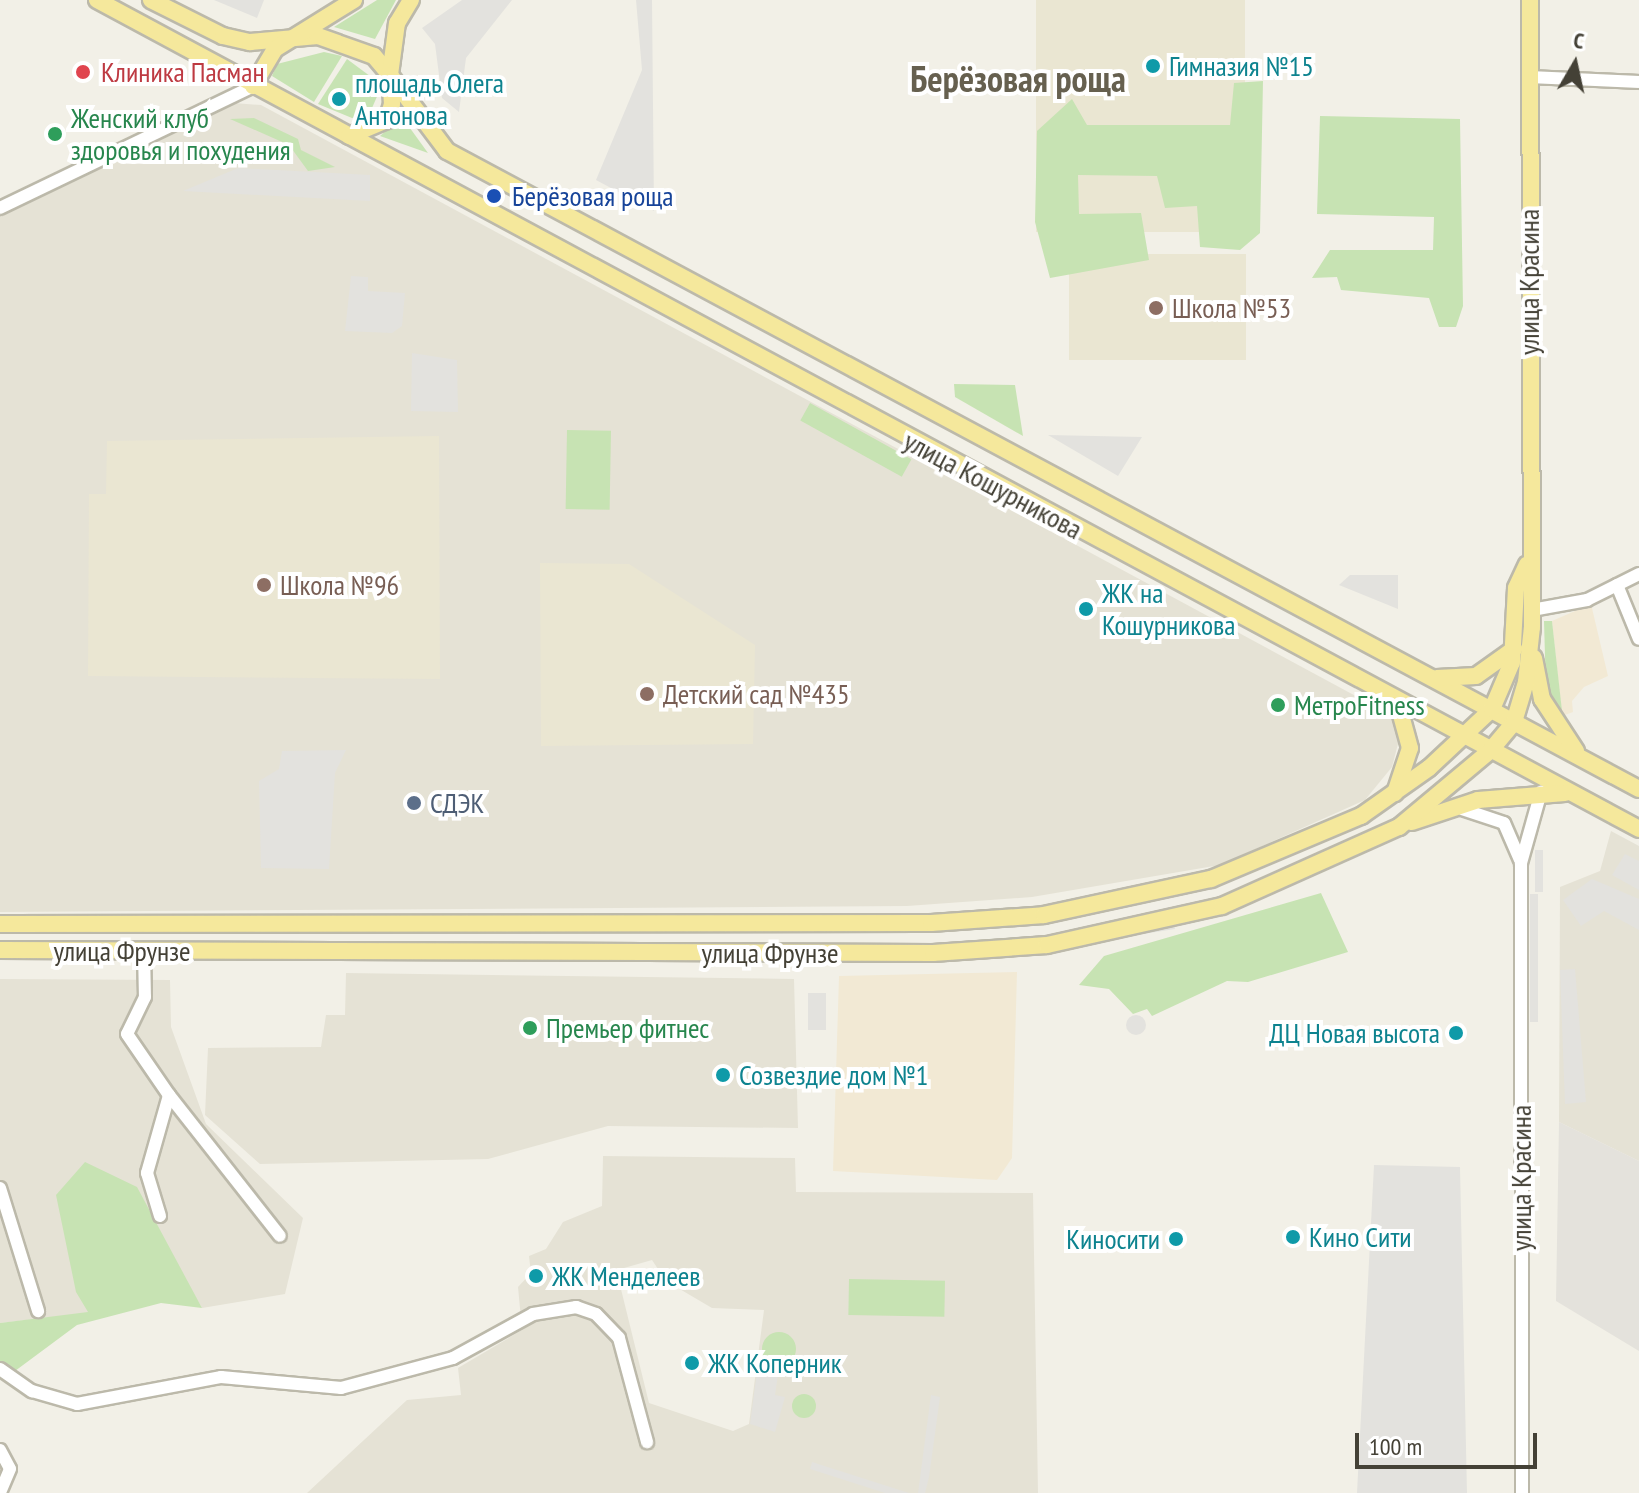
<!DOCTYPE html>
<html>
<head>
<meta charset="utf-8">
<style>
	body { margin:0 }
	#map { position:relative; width:1639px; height:1493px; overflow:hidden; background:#f2f0e7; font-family:"PT Sans Narrow",sans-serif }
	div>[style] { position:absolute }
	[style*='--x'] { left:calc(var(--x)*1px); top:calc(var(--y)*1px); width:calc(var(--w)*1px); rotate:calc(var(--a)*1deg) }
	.residential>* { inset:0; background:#e5e2d5 }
	.commercial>* { inset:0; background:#f2e9d4 }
	.industrial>* { inset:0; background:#e4e2dc }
	.education>* { inset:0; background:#eae6d2; transform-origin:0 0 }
	.green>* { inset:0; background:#c7e3b3; transform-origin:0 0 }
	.round { border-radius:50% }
	.parking>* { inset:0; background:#e3e2de; transform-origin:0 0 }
	.roads { filter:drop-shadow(2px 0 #bcb9aa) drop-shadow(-2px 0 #bcb9aa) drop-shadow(0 2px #bcb9aa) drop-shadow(0 -2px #bcb9aa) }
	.minor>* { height:12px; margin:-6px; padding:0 6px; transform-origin:6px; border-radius:6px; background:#fff }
	.major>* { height:16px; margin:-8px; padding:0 8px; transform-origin:8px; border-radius:8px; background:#f5e89c }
	.dots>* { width:22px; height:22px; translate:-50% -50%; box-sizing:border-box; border:4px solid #fff; border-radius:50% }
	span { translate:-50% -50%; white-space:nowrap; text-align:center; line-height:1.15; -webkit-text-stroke:8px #fff; paint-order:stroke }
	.culture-label { font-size:28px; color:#0d838f }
	.left { translate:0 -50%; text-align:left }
	.right { translate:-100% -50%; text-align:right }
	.health-label { font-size:28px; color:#be3a42 }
	.leisure-label { font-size:28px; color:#27864d }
	.transit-label { font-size:28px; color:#164399 }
	.street-label { font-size:28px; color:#444136 }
	.education-label { font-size:28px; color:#785e54 }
	.service-label { font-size:28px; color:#4e5e75 }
	.district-label { font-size:36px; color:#66604f; font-weight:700 }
	.north { position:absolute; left:1535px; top:24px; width:80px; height:80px; -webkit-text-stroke:6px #fff; paint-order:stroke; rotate:9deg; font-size:22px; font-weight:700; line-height:32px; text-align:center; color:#444136 }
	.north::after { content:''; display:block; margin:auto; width:28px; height:36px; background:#444136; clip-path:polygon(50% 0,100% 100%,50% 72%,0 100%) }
	.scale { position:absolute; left:1355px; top:1433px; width:182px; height:36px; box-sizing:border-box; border:4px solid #444136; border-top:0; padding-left:10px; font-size:24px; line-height:28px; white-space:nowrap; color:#444136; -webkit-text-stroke:6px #fff; paint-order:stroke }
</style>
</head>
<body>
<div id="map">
	<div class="residential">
		<i style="clip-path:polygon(234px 103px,261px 105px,1389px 714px,1400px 736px,1392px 767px,1365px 800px,1220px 865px,1032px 897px,907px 906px,0 912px,0 211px)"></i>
		<i style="clip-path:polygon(1611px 831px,1639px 846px,1639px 1161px,1559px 1122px,1560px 887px,1600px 871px)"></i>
		<i style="clip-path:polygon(346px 973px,794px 979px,798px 1128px,608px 1126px,488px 1159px,260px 1164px,205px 1115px,208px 1048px,321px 1047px,326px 1015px,345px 1015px)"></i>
		<i style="clip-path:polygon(0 979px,170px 980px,171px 1027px,206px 1124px,303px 1218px,285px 1294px,202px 1308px,168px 1250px,89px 1313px,0 1323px)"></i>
		<i style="clip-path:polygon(evenodd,603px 1156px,795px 1158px,796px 1192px,1033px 1193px,1038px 1493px,307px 1493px,407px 1400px,461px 1395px,458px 1368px,522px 1330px,518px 1287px,531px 1273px,529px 1256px,546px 1249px,563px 1222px,602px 1206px,603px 1156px,652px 1260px,666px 1281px,712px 1308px,764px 1310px,749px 1424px,733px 1431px,649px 1403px,619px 1281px,627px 1279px,624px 1268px,652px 1260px)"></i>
	</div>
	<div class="commercial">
		<i style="clip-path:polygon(1591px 604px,1608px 676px,1584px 687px,1572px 701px,1573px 712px,1562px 716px,1552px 621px)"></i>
		<i style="clip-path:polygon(1017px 972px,1012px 1158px,997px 1180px,833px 1171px,839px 976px)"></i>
	</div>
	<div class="industrial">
		<i style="clip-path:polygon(1559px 1122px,1639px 1161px,1639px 1351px,1556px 1301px)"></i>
	</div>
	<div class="education">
		<i style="left:1036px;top:0;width:209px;height:232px"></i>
		<i style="left:1069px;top:254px;width:177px;height:106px"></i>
		<i style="clip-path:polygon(439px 436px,440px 679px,88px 676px,89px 494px,106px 494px,107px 441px)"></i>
		<i style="clip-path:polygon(540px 563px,629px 564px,755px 645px,753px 744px,541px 746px)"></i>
	</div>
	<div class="green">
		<i style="clip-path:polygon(377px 0,396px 0,375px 39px,334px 27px)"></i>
		<i style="clip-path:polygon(324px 52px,342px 56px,314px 102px,272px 76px,277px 64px)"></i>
		<i style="clip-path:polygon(347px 59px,382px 85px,369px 115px,352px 118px,318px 104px)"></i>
		<i style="clip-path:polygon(1263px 81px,1260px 233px,1240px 250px,1200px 247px,1197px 206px,1165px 208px,1157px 176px,1078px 175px,1079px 214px,1141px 213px,1149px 260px,1050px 278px,1035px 222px,1037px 131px,1072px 99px,1087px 125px,1230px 125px,1234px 83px)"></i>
		<i style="clip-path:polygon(1320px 116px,1460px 119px,1463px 306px,1456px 327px,1439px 327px,1429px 298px,1341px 290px,1337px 277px,1312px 278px,1330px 250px,1433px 250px,1434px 217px,1317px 214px)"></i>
		<i style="clip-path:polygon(402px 117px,428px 153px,380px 136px)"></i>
		<i style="clip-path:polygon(254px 118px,298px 139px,301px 150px,335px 167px,308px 171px,289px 145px,230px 119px)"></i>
		<i style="clip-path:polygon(954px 384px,1015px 385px,1023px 436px,955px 397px)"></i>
		<i style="left:810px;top:403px;width:116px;height:20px;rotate:29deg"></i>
		<i style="left:567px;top:430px;width:44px;height:79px;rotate:1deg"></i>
		<i style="clip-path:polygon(1544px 621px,1552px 621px,1563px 720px,1546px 692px)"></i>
		<i style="clip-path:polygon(1321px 893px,1348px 952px,1248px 982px,1227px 981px,1152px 1016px,1147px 1009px,1133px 1014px,1109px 989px,1079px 985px,1104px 956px)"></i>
		<i style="clip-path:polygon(85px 1162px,137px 1187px,202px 1308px,161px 1303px,77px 1325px,15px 1371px,0 1361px,0 1323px,88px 1312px,76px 1292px,56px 1195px)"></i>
		<i style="left:849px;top:1279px;width:96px;height:36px;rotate:1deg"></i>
		<i class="round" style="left:762px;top:1332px;width:34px;height:34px"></i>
		<i class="round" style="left:792px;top:1394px;width:24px;height:24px"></i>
	</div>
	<div class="parking">
		<i style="clip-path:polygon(214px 0,264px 0,257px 18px)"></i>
		<i style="clip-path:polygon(462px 0,512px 0,466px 58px,459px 112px,442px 98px,435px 44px,422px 28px)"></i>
		<i style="clip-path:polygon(636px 0,652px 0,654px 211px,596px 180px,642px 70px)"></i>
		<i style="clip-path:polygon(238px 168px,370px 175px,370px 201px,183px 191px)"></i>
		<i style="clip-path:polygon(351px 276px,368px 277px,368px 291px,405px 293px,402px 326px,392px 333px,345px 331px)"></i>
		<i style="clip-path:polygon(412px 353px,457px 360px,458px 412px,411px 411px)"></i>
		<i style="clip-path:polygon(1048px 435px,1142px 437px,1118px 476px)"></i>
		<i style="clip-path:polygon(1350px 575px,1398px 575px,1398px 609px,1339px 585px)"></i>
		<i style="clip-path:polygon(346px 750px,335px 773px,329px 869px,261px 868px,259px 781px,279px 769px,282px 751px)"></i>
		<i style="left:1543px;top:850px;width:42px;height:8px;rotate:90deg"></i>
		<i style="clip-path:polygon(1625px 854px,1639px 861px,1639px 890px,1612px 875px)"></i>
		<i style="clip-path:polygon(1592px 879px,1639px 899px,1639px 930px,1604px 911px,1581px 926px,1563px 900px)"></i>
		<i style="left:1530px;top:894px;width:8px;height:128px"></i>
		<i style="left:1174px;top:923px;width:6px;height:66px;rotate:81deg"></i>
		<i style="clip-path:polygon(1575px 969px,1586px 1102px,1565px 1104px,1560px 970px)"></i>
		<i style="left:808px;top:993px;width:18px;height:37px"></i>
		<i class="round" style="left:1126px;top:1015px;width:20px;height:20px"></i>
		<i style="clip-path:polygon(1374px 1165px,1460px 1167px,1467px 1493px,1357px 1493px)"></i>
		<i style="clip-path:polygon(757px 1372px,778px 1375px,775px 1395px,785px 1397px,775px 1432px,750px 1424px)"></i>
		<i style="clip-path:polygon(931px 1395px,940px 1397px,929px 1477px,925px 1493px,918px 1493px)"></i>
		<i style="clip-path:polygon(812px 1462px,909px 1493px,885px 1493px,810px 1469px)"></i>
	</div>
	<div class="roads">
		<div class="minor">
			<i style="--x:1530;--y:77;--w:109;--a:2.6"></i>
			<i style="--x:0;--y:208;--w:281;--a:-25.7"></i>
			<i style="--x:1617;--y:585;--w:58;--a:67.8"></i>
			<i style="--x:1532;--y:610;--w:56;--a:-10.3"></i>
			<i style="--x:1587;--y:600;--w:58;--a:-26.6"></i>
			<i style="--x:1462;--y:809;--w:44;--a:18.4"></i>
			<i style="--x:1504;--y:823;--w:40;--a:66.6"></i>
			<i style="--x:144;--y:951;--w:46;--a:88.8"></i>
			<i style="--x:145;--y:997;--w:41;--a:115.9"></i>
			<i style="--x:127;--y:1034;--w:74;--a:55.5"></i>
			<i style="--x:0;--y:1188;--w:129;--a:72.8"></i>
			<i style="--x:160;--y:1216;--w:45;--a:-106.8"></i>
			<i style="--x:147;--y:1173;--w:81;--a:-74.2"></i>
			<i style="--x:169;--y:1095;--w:179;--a:51.8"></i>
			<i style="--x:0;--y:1369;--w:39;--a:35"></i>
			<i style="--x:32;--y:1391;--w:47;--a:16.1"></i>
			<i style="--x:77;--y:1404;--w:147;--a:-10.6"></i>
			<i style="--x:221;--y:1377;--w:121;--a:5.2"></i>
			<i style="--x:341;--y:1388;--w:116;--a:-15"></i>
			<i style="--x:453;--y:1358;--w:91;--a:-28.8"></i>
			<i style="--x:533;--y:1314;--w:44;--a:-9.2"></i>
			<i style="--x:576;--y:1307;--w:21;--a:19"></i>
			<i style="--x:596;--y:1314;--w:33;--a:46"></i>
			<i style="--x:619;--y:1338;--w:108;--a:74.9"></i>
			<i style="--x:0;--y:1450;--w:21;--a:62"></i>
			<i style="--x:10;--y:1469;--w:25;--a:113"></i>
			<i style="--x:1522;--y:1493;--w:630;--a:-90.09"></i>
			<i style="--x:1521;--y:863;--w:74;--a:-74.3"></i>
		</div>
		<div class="major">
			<i style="--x:97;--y:0;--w:1751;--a:28.26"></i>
			<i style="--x:151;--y:0;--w:80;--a:26.6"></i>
			<i style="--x:223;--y:36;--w:28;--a:13"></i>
			<i style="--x:250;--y:42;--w:68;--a:-5"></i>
			<i style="--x:318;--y:36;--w:59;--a:19.7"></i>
			<i style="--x:374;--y:56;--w:25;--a:50"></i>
			<i style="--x:390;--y:75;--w:29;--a:86"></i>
			<i style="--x:392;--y:104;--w:17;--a:107"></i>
			<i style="--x:387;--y:120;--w:41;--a:157.2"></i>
			<i style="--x:411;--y:0;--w:27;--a:121"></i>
			<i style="--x:397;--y:23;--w:52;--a:97.7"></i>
			<i style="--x:390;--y:75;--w:95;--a:53.1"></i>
			<i style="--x:447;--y:151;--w:1352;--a:28.16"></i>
			<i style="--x:253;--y:86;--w:43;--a:-59.3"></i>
			<i style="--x:275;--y:49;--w:93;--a:-31.8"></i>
			<i style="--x:1534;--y:658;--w:42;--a:79"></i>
			<i style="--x:1542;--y:699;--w:62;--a:56.8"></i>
			<i style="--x:1437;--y:678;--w:39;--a:-3"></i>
			<i style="--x:1476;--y:676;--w:47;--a:-35.4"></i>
			<i style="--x:1395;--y:793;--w:47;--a:-71.6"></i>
			<i style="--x:1410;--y:748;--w:46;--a:-105.3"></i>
			<i style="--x:1412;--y:822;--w:70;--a:-18.4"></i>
			<i style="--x:1478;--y:800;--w:87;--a:-4.6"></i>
			<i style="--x:0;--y:924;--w:931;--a:-0.06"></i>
			<i style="--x:931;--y:923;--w:113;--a:-4"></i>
			<i style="--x:1044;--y:915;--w:171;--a:-12.2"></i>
			<i style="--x:1211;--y:879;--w:163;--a:-22.8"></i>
			<i style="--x:1361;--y:816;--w:83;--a:-35.2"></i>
			<i style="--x:1429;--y:768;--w:86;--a:-43.1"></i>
			<i style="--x:1492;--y:709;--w:51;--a:-66.9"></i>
			<i style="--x:1512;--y:662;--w:74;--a:-86.9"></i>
			<i style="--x:1516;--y:588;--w:26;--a:-65"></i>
			<i style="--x:0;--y:950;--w:933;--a:0.18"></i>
			<i style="--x:933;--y:953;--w:114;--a:-4"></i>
			<i style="--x:1047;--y:945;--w:179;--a:-12.6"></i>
			<i style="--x:1222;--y:906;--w:194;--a:-24.1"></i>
			<i style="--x:1399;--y:827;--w:119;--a:-39.9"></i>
			<i style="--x:1490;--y:751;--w:38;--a:-50"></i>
			<i style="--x:1514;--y:722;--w:42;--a:-73.3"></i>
			<i style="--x:1526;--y:682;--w:55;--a:-83.8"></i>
			<i style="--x:1532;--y:627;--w:627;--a:-90.18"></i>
		</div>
	</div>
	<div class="dots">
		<i style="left:1153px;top:66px;background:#0f9aa8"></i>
		<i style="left:83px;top:72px;background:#e0444e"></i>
		<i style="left:339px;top:99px;background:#0f9aa8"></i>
		<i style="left:55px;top:134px;background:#2e9e5b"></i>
		<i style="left:494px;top:196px;background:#1a4fb4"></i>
		<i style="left:1156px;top:308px;background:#8d6e63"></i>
		<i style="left:264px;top:585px;background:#8d6e63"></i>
		<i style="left:1086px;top:609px;background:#0f9aa8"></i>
		<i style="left:647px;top:694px;background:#8d6e63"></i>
		<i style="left:1278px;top:705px;background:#2e9e5b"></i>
		<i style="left:414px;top:803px;background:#5c6f8a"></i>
		<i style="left:530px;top:1028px;background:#2e9e5b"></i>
		<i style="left:1456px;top:1033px;background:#0f9aa8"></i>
		<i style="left:723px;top:1075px;background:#0f9aa8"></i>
		<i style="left:1293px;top:1237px;background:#0f9aa8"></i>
		<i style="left:1176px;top:1239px;background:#0f9aa8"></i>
		<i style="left:536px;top:1276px;background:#0f9aa8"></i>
		<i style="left:692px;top:1363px;background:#0f9aa8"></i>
	</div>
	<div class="culture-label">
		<span class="left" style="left:1169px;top:66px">Гимназия №15</span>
		<span class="left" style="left:355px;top:99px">площадь Олега<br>Антонова</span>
		<span class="left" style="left:1102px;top:609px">ЖК на<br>Кошурникова</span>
		<span class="right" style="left:1440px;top:1033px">ДЦ Новая высота</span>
		<span class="left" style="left:739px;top:1075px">Созвездие дом №1</span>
		<span class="left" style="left:1309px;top:1237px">Кино Сити</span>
		<span class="right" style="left:1160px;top:1239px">Киносити</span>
		<span class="left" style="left:552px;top:1276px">ЖК Менделеев</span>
		<span class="left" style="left:708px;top:1363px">ЖК Коперник</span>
	</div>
	<div class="health-label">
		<span class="left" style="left:101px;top:72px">Клиника Пасман</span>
	</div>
	<div class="leisure-label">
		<span class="left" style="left:71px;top:134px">Женский клуб<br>здоровья и похудения</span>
		<span class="left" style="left:1294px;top:705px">МетроFitness</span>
		<span class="left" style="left:546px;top:1028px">Премьер фитнес</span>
	</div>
	<div class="transit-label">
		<span class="left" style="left:512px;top:196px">Берёзовая роща</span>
	</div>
	<div class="street-label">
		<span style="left:1529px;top:282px;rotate:-90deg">улица Красина</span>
		<span style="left:993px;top:485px;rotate:28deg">улица Кошурникова</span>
		<span style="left:122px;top:951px">улица Фрунзе</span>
		<span style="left:770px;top:953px">улица Фрунзе</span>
		<span style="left:1521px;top:1178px;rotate:-90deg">улица Красина</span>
	</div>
	<div class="education-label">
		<span class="left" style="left:1172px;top:308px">Школа №53</span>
		<span class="left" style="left:280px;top:585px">Школа №96</span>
		<span class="left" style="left:663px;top:694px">Детский сад №435</span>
	</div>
	<div class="service-label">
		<span class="left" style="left:430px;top:803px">СДЭК</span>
	</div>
	<div class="district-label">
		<span style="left:1018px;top:79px">Берёзовая роща</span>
	</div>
	<div class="north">С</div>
	<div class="scale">100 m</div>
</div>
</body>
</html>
